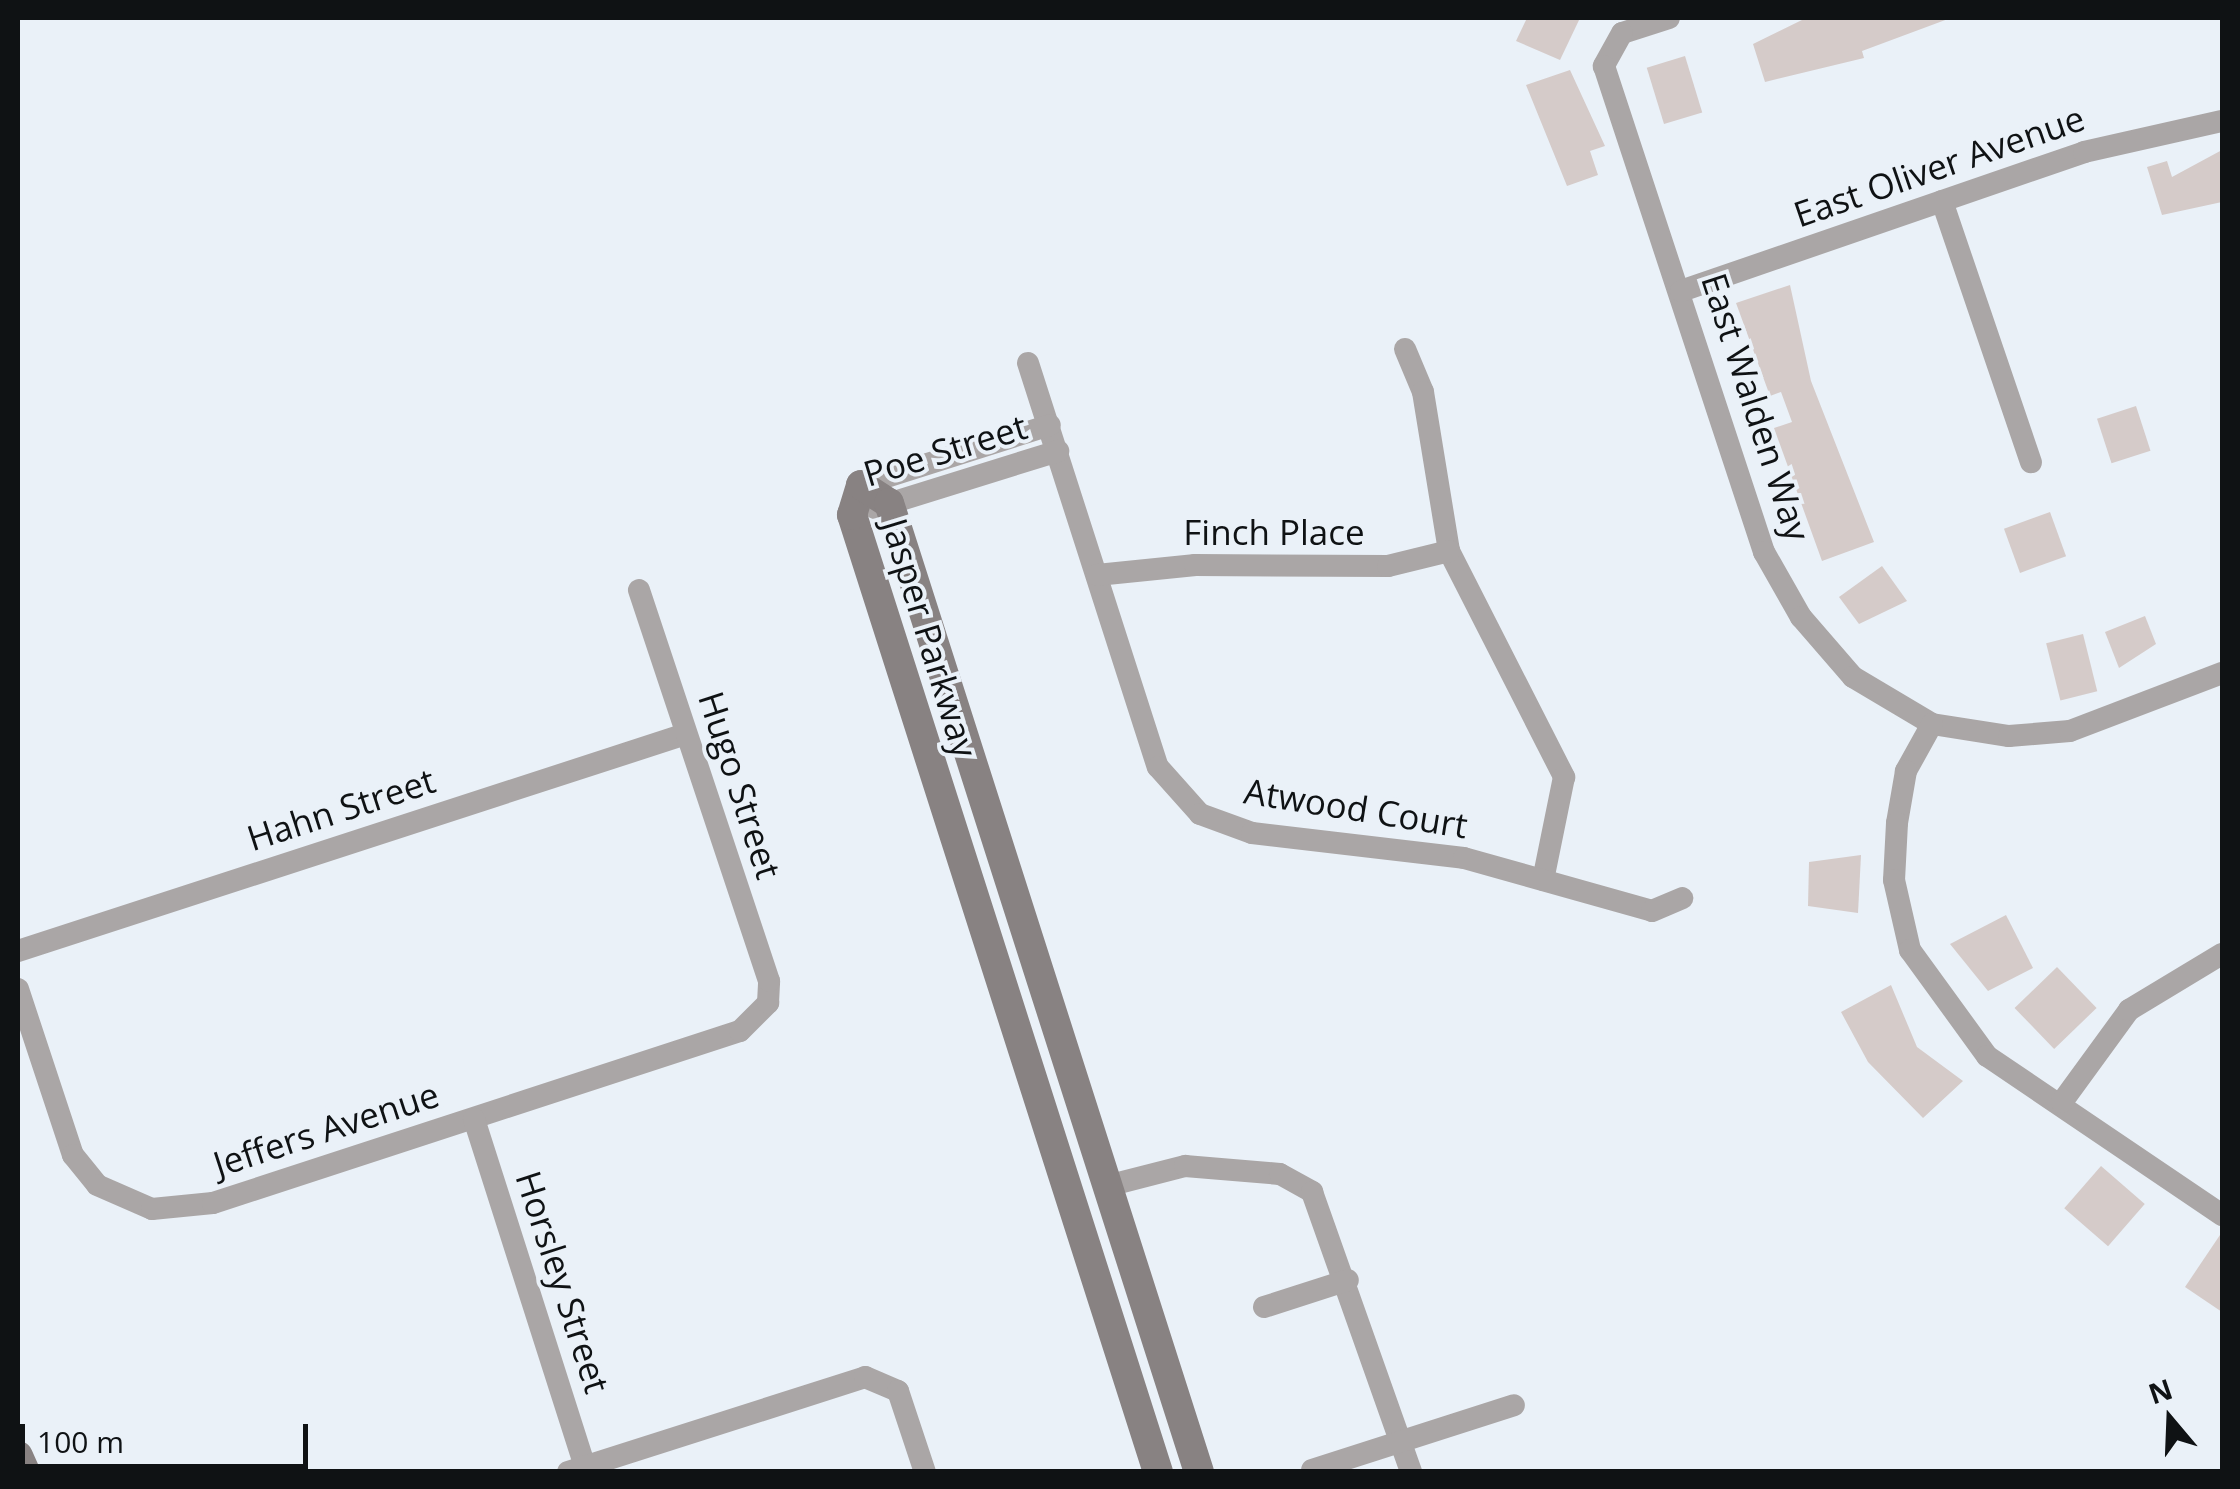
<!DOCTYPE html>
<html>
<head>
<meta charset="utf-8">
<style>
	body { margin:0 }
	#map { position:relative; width:2240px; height:1489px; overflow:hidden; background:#eaf1f8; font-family:"Open Sans",sans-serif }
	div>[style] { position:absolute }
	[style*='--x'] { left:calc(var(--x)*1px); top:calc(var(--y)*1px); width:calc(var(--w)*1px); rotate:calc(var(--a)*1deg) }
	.building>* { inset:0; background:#d5cbc9; transform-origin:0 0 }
	.street>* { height:22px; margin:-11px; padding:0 11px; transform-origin:11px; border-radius:11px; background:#aaa6a6 }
	.secondary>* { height:30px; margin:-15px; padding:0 15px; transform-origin:15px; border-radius:15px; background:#888282 }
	span { translate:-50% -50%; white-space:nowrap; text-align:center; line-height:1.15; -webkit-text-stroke:8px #eaf1f8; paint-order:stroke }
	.street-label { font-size:35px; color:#0f1214 }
	.frame { position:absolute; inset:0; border:20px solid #0f1214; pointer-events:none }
	.north { position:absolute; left:2120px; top:1369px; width:100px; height:100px; -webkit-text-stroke:8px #eaf1f8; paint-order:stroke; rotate:341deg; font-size:28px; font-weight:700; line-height:40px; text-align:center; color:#0f1214 }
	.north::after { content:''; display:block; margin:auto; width:35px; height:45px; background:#0f1214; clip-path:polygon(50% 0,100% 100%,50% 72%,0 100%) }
	.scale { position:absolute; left:20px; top:1424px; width:288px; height:45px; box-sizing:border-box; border:5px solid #0f1214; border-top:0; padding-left:12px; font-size:30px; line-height:35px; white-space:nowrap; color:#0f1214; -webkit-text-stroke:8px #eaf1f8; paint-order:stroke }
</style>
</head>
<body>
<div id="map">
	<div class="building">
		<i style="clip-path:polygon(1527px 18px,1580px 18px,1560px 60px,1516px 41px)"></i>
		<i style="clip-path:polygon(1806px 18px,1947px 18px,1948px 19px,1862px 51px,1864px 58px,1765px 82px,1753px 44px)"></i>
		<i style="left:1685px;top:56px;width:59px;height:40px;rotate:73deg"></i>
		<i style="clip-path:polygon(1570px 70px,1605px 146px,1590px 151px,1598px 175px,1567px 186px,1526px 85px)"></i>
		<i style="clip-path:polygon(2222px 150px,2222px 202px,2162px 215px,2147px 167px,2167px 161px,2172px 177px)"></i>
		<i style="clip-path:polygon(1790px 285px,1811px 381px,1874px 542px,1822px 561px,1774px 428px,1792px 422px,1781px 392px,1770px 396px,1736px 303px)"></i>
		<i style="left:2136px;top:406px;width:47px;height:41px;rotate:72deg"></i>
		<i style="left:2050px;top:512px;width:47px;height:49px;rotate:70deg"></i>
		<i style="clip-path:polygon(1882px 566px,1907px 601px,1859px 624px,1839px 597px)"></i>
		<i style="clip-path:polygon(2145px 616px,2156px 644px,2119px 668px,2105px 632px)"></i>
		<i style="left:2083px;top:634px;width:59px;height:38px;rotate:76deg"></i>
		<i style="clip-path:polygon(1861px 855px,1858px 913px,1808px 906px,1809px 862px)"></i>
		<i style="clip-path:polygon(2006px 915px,2033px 968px,1988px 991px,1950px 944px)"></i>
		<i style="left:2057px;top:967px;width:57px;height:59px;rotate:46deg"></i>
		<i style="clip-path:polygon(1891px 985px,1917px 1047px,1963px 1081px,1923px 1118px,1868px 1062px,1841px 1012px)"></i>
		<i style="left:2101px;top:1166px;width:58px;height:56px;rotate:41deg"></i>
		<i style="clip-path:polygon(2222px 1232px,2222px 1312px,2185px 1287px)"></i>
	</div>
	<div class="street">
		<i style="--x:1669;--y:18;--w:49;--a:162.3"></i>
		<i style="--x:1622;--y:33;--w:38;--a:119"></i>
		<i style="--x:1604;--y:66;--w:512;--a:71.78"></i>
		<i style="--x:1764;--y:552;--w:75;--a:60.4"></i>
		<i style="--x:1801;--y:617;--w:79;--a:49.1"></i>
		<i style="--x:1853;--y:677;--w:92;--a:30.7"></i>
		<i style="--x:1932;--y:724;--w:78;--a:8.9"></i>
		<i style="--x:2009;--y:736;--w:61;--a:-4.7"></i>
		<i style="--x:2070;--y:731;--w:163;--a:-20.9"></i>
		<i style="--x:1942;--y:201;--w:276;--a:71.2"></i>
		<i style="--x:1681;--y:291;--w:426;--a:-19"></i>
		<i style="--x:2084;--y:152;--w:141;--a:-12.7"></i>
		<i style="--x:1405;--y:349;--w:47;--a:67.3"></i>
		<i style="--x:1423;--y:392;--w:161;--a:80.7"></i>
		<i style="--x:1449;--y:551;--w:254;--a:63"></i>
		<i style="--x:1564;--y:777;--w:105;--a:101.5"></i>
		<i style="--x:1028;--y:363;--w:424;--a:72.2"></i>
		<i style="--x:1158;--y:767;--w:63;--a:48.2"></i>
		<i style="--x:1200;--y:814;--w:55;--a:20.1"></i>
		<i style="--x:1252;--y:833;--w:213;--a:6.7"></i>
		<i style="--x:1464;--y:858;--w:195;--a:15.7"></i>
		<i style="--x:1652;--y:911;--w:33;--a:-23"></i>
		<i style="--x:861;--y:485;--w:198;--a:-17.6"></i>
		<i style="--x:875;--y:508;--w:192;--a:-17.3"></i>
		<i style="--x:1097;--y:575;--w:99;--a:-5.8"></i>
		<i style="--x:1195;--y:565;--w:193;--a:0.3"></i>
		<i style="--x:1388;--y:566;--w:63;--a:-13.8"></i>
		<i style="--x:1932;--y:724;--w:54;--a:119"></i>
		<i style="--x:1906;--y:771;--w:53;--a:99.8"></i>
		<i style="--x:1897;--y:823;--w:57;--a:93"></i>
		<i style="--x:1894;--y:880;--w:72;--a:77.1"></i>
		<i style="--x:1910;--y:950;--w:131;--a:54"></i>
		<i style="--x:1987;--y:1056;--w:284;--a:34.1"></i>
		<i style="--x:18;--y:951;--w:702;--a:-18"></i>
		<i style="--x:18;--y:989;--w:175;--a:71.7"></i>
		<i style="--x:73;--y:1155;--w:38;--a:51"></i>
		<i style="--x:97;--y:1185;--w:60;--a:23.6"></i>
		<i style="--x:152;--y:1209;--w:61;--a:-5.6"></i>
		<i style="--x:213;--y:1203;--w:554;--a:-18.08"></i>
		<i style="--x:740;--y:1031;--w:40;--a:-45"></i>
		<i style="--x:768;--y:1003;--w:22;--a:-87"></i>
		<i style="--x:769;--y:981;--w:412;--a:-108.4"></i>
		<i style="--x:2062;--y:1102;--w:114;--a:-53.9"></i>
		<i style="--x:2129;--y:1010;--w:109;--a:-31.1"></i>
		<i style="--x:474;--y:1119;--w:364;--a:72.3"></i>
		<i style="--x:1107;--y:1186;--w:81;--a:-14.4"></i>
		<i style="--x:1185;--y:1166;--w:95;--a:4.8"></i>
		<i style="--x:1280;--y:1174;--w:37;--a:29"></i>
		<i style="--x:1312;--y:1192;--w:297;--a:70.5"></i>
		<i style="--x:1264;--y:1307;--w:88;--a:-17.8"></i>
		<i style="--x:1312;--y:1470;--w:212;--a:-17.8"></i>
		<i style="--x:568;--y:1472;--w:312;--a:-17.7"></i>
		<i style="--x:865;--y:1377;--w:36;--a:23"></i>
		<i style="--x:898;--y:1391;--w:85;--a:71.6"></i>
	</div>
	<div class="secondary">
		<i style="--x:18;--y:1456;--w:17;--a:66"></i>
		<i style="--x:1158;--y:1472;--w:1005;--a:-107.73"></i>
		<i style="--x:852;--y:515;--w:31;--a:-73"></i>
		<i style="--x:861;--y:485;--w:33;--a:33"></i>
		<i style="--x:889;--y:503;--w:1017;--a:72.26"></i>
	</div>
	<div class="street-label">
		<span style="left:1939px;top:166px;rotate:-19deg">East Oliver Avenue</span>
		<span style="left:1756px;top:407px;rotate:72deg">East Walden Way</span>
		<span style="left:945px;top:450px;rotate:-17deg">Poe Street</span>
		<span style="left:1274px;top:532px">Finch Place</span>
		<span style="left:930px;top:638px;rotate:73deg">Jasper Parkway</span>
		<span style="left:740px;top:785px;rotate:72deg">Hugo Street</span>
		<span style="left:1356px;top:808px;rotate:9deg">Atwood Court</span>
		<span style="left:341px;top:809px;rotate:-18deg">Hahn Street</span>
		<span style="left:326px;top:1129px;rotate:-18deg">Jeffers Avenue</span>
		<span style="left:563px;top:1282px;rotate:72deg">Horsley Street</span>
	</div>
	<div class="frame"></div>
	<div class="north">N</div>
	<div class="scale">100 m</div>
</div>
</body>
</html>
